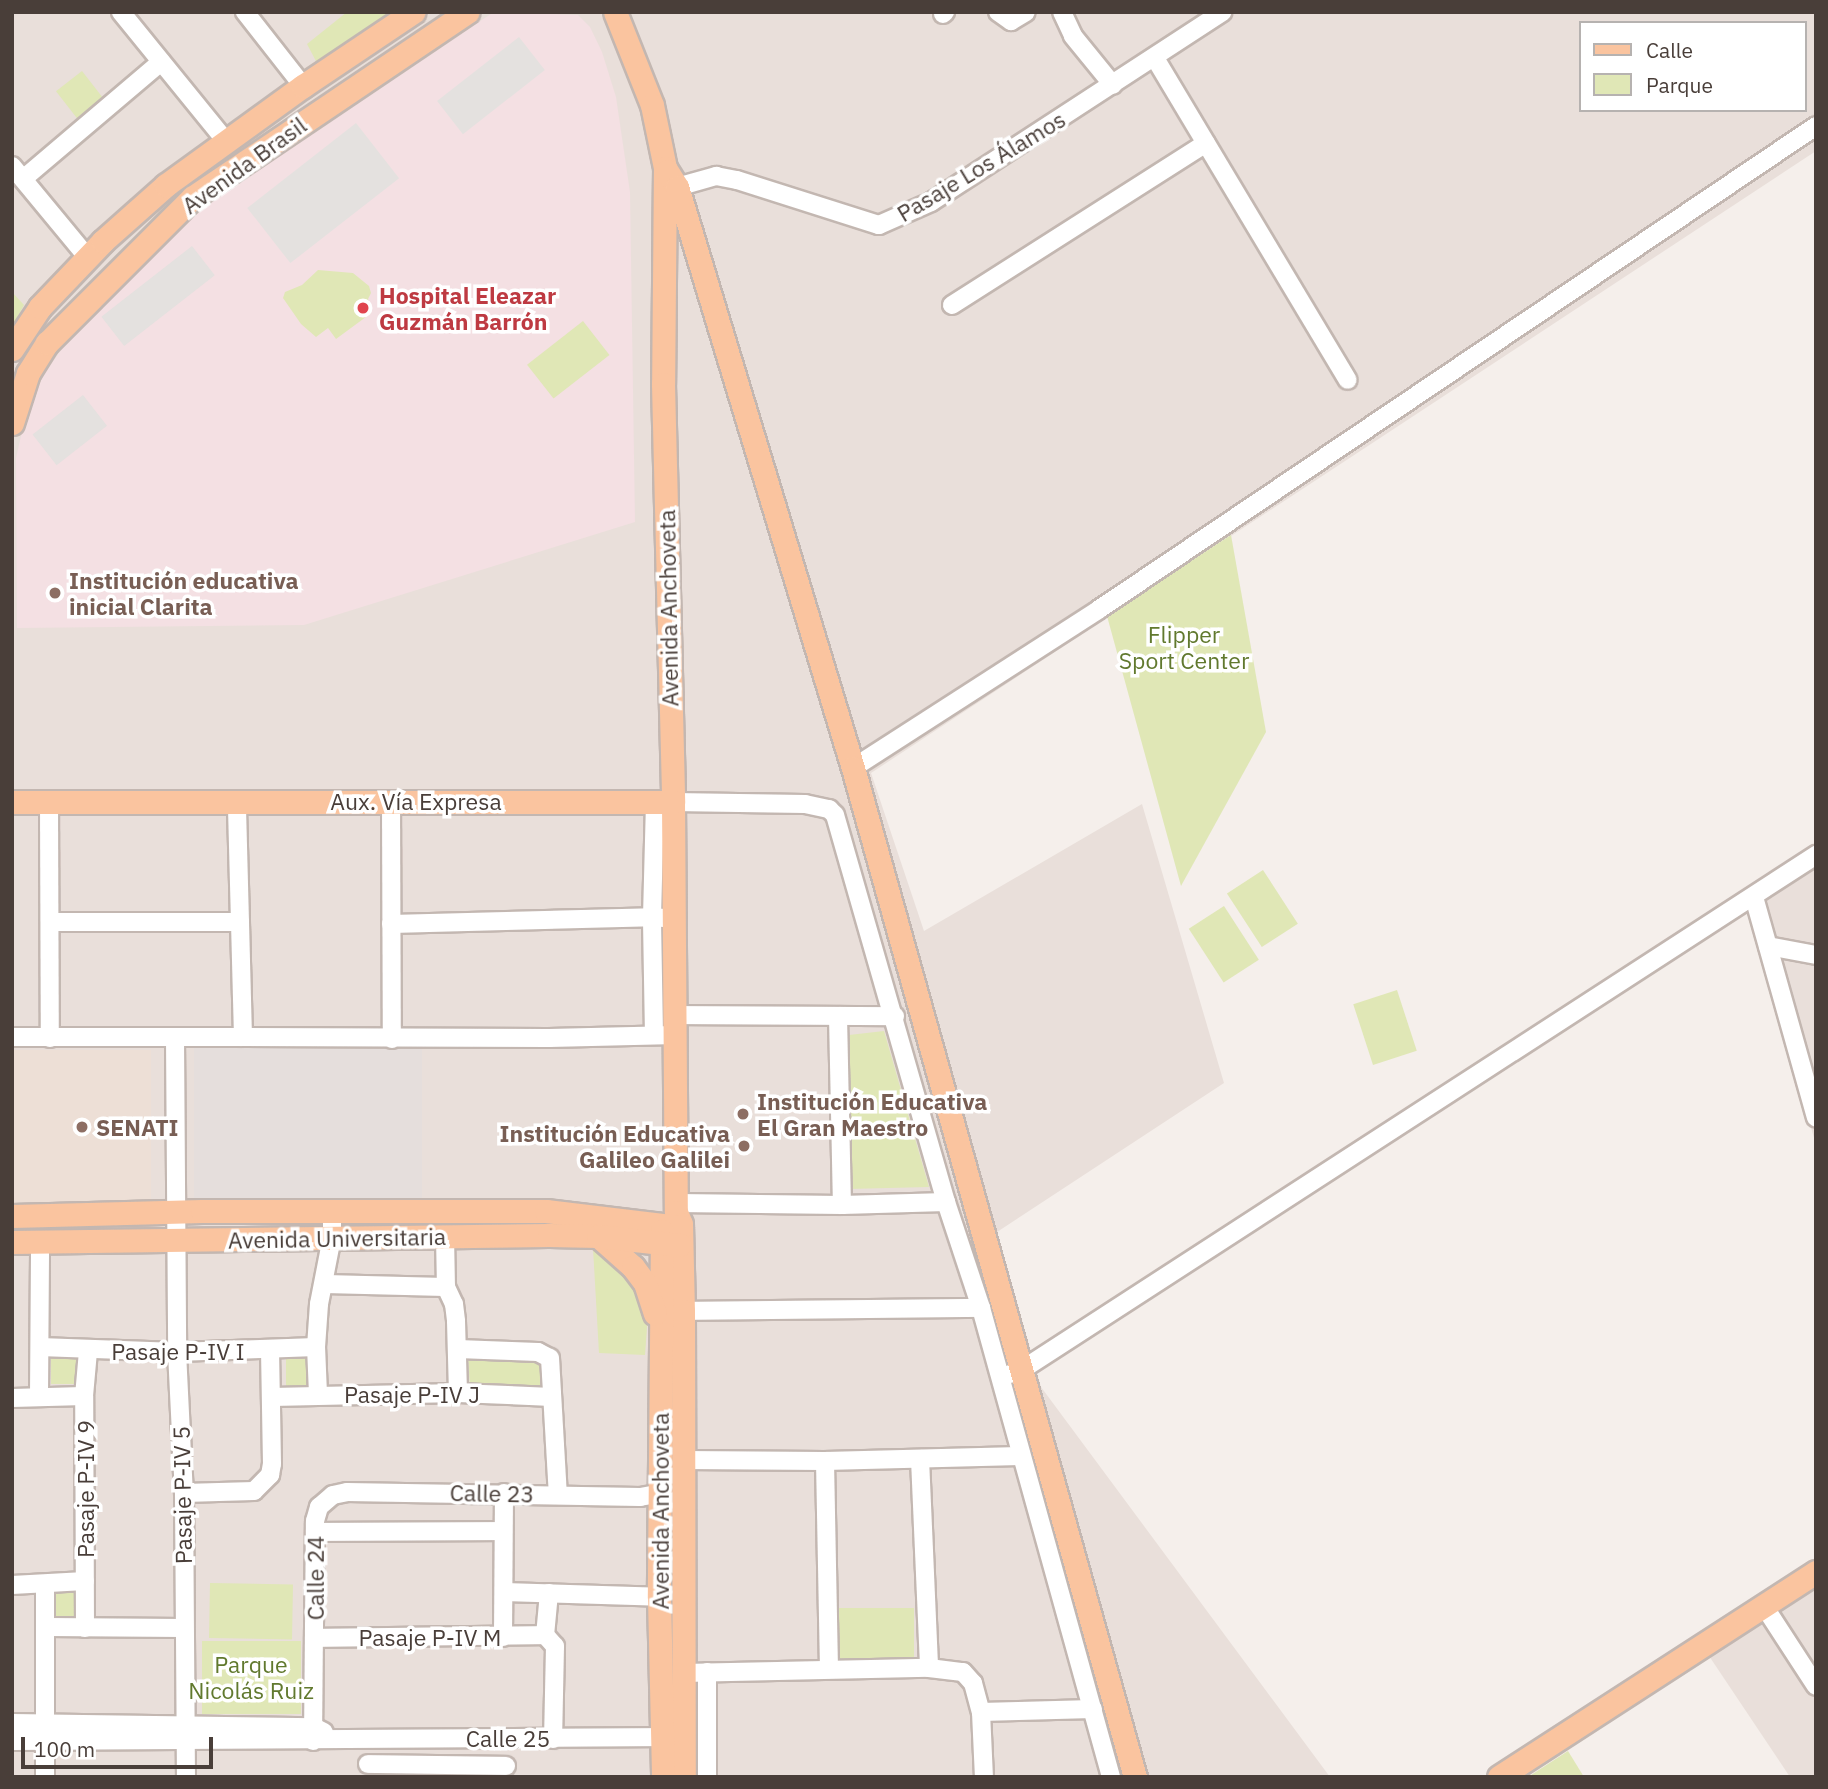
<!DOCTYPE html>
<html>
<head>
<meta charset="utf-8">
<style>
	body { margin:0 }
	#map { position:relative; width:1828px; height:1789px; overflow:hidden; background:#f5efeb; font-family:"IBM Plex Sans",sans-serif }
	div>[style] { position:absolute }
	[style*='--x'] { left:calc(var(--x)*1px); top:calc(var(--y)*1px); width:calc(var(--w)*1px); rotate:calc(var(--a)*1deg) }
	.residential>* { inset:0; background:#e9dfda }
	.industrial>* { inset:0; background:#e5dedc; transform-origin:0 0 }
	.education>* { inset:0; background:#eddfd6; transform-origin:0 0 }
	.medical>* { inset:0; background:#f4e0e3 }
	.green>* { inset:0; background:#e0e7b6; transform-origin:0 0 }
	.parking>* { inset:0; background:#e4e1df; transform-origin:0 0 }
	.roads { filter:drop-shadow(2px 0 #c3b7b1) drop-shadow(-2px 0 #c3b7b1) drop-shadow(0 2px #c3b7b1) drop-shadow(0 -2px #c3b7b1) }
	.minor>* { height:18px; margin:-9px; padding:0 9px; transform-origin:9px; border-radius:9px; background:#fff }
	.major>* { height:23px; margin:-11.5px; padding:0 11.5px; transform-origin:11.5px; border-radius:11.5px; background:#fac49f }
	.dots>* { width:19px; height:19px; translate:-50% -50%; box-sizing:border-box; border:4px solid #fff; border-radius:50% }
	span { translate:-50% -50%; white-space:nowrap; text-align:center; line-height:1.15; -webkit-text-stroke:7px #fff; paint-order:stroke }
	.street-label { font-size:23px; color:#493e39 }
	.health-label { font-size:23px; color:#be3a42; font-weight:700 }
	.left { translate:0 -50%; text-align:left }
	.education-label { font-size:23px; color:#785e54; font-weight:700 }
	.right { translate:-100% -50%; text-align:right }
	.park-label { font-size:23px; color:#61792e }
	.frame { position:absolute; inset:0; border:14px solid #493e39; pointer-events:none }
	.legend { position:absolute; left:1579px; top:21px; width:228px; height:91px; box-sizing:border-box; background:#fff; border:2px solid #b6b2b0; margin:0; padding:9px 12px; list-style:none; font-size:21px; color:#493e39 }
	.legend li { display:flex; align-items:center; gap:14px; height:35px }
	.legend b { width:35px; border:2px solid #b6b2b0 }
	.scale { position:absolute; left:21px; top:1737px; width:192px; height:32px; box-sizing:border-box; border:4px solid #493e39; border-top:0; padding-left:9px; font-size:21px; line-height:24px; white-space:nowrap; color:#493e39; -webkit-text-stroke:5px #fff; paint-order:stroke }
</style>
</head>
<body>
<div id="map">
	<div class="residential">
		<i style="clip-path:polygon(evenodd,12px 12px,1816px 12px,1816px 151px,871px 773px,924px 931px,1142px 804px,1224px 1083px,997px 1232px,1041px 1387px,1330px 1777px,12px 1777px,12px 12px,1581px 23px,1805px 23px,1805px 110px,1581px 110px,1581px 23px)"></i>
		<i style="clip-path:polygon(1816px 865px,1816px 1145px,1749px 910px)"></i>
		<i style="clip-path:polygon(1816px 1558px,1816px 1777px,1790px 1777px,1697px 1638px)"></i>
	</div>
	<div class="industrial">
		<i style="left:422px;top:1046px;width:155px;height:228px;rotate:90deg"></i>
	</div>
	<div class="education">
		<i style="left:151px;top:1050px;width:155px;height:139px;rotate:90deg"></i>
	</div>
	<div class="medical">
		<i style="clip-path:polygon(494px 12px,578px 15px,590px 27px,602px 52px,616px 97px,630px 192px,635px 522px,304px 625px,17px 628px,16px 458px,28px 405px,46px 371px,76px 329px,116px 287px,182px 226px,256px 168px)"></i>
	</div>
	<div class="green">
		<i style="clip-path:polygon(347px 12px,394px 12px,318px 65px,307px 44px)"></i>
		<i style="left:82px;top:71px;width:37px;height:33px;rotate:52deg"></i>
		<i style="clip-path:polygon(318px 270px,353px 273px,369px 286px,371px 293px,368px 299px,372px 308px,370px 314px,336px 339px,328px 328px,316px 337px,301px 324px,283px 298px,285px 292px,302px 285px)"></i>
		<i style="clip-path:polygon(12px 292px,24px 305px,12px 327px)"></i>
		<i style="left:583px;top:321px;width:43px;height:71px;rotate:52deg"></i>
		<i style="clip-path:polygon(1231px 535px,1266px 732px,1181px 886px,1107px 616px)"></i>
		<i style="left:1263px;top:870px;width:64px;height:43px;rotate:57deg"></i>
		<i style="left:1224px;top:906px;width:64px;height:42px;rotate:57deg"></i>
		<i style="left:1397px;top:990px;width:64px;height:46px;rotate:72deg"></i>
		<i style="clip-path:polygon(884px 1031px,929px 1187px,848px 1189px,849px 1035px)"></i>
		<i style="clip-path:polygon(593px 1248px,634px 1285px,648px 1314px,645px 1355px,599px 1353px)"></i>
		<i style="left:545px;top:1355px;width:32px;height:77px;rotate:86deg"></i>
		<i style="left:314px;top:1356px;width:32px;height:28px;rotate:90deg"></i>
		<i style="left:78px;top:1357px;width:27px;height:27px;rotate:90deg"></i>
		<i style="left:210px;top:1583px;width:83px;height:55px;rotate:1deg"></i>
		<i style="left:81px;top:1586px;width:35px;height:29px;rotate:90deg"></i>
		<i style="left:834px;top:1608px;width:80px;height:55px"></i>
		<i style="left:202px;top:1641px;width:99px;height:73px"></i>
		<i style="clip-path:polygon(1568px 1751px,1584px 1777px,1528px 1777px)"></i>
	</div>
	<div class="parking">
		<i style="left:519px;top:37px;width:42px;height:104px;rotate:52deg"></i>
		<i style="left:356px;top:123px;width:70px;height:138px;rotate:52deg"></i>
		<i style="left:192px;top:246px;width:37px;height:115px;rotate:52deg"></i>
		<i style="left:83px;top:395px;width:39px;height:64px;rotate:52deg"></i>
	</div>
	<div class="roads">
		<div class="minor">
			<i style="--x:121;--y:12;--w:166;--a:50.9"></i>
			<i style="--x:245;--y:12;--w:94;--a:51.9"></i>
			<i style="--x:998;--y:12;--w:16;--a:35"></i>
			<i style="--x:1011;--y:21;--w:17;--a:-31"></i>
			<i style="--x:1062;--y:12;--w:26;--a:65"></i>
			<i style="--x:1073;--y:36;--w:63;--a:50.8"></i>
			<i style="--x:943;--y:14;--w:3;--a:-45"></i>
			<i style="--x:1155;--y:58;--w:375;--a:59.1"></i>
			<i style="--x:12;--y:166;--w:119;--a:50.4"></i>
			<i style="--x:23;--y:179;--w:181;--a:-40.3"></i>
			<i style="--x:677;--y:187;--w:41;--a:-15.8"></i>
			<i style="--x:716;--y:176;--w:21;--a:11"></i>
			<i style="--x:737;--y:180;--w:149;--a:17.6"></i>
			<i style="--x:879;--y:225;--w:57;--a:-23.9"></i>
			<i style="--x:931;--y:202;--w:348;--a:-33.1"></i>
			<i style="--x:952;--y:305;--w:301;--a:-32.5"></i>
			<i style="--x:853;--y:768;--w:292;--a:-32.8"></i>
			<i style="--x:1098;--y:610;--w:866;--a:-33.98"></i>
			<i style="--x:391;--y:800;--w:239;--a:89.8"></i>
			<i style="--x:673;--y:802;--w:132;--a:0.9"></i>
			<i style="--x:805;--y:804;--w:25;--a:12"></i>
			<i style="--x:829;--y:809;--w:8;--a:45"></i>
			<i style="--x:835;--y:815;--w:403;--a:74"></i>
			<i style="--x:946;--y:1202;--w:112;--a:71.7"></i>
			<i style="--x:981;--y:1308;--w:487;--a:74.5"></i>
			<i style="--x:49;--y:803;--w:235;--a:89.8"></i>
			<i style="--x:1754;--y:897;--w:229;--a:74.3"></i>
			<i style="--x:51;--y:922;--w:189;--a:0"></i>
			<i style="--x:391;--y:924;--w:261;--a:-1.5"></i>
			<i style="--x:652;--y:917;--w:21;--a:5"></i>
			<i style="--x:1768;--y:946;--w:49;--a:10.6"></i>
			<i style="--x:676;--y:1015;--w:219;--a:0.3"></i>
			<i style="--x:838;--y:1016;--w:189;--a:88.8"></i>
			<i style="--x:654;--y:1035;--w:118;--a:-91"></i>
			<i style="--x:652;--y:917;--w:116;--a:-88.5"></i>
			<i style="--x:12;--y:1037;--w:231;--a:0"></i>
			<i style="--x:243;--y:1037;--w:235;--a:-91.5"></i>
			<i style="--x:243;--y:1037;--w:306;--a:0.2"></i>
			<i style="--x:549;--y:1038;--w:127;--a:-1.4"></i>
			<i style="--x:175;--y:1038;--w:314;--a:89.6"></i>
			<i style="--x:177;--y:1352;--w:141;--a:87.2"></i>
			<i style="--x:184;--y:1493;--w:284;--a:89.6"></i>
			<i style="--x:677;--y:1203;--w:165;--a:0.7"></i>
			<i style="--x:842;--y:1205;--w:104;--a:-1.7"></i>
			<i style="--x:445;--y:1236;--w:51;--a:88.9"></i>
			<i style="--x:446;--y:1287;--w:19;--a:65"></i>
			<i style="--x:454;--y:1304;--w:17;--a:83"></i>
			<i style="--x:456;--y:1321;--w:72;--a:88.4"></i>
			<i style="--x:324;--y:1284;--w:122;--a:1.4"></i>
			<i style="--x:683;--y:1311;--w:298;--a:-0.6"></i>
			<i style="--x:40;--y:1347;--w:137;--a:2.1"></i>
			<i style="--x:177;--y:1352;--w:139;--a:-2.1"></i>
			<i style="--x:458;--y:1349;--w:80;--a:2.1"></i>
			<i style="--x:538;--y:1352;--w:13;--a:27"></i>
			<i style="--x:550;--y:1358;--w:137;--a:86.7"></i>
			<i style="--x:1010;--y:1374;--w:10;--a:-17"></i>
			<i style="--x:1020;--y:1371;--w:949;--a:-32.95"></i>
			<i style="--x:318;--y:1394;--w:47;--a:-92.4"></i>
			<i style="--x:316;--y:1347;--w:43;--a:-86"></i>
			<i style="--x:319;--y:1304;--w:68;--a:-79"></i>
			<i style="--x:332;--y:1237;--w:27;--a:-90"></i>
			<i style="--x:39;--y:1397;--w:155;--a:-89.6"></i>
			<i style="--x:272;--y:1397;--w:186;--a:-1.2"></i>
			<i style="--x:458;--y:1393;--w:94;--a:2.4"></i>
			<i style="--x:12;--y:1398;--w:72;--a:-1.6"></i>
			<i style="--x:920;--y:1459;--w:209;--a:87.5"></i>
			<i style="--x:683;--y:1460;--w:142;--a:0.4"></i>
			<i style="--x:825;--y:1461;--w:195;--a:-1.5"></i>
			<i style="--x:825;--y:1461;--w:208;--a:88.9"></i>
			<i style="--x:184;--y:1493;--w:70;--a:-1.6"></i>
			<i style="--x:254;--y:1491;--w:23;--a:-45"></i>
			<i style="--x:270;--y:1475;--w:11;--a:-80"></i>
			<i style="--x:272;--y:1464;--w:114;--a:-91"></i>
			<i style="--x:315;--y:1532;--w:188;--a:-0.3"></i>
			<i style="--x:45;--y:1584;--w:193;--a:90"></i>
			<i style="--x:12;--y:1585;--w:73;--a:-3.1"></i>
			<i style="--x:504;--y:1592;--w:155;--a:1.8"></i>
			<i style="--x:549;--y:1593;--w:42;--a:95.4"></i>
			<i style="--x:545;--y:1635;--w:15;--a:48"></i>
			<i style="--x:555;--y:1646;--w:93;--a:91.2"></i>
			<i style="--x:1764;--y:1606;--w:95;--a:57"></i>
			<i style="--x:47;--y:1627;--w:137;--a:0.4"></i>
			<i style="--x:85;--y:1628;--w:232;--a:-90.2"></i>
			<i style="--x:84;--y:1396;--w:45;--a:-84.9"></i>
			<i style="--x:503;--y:1637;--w:144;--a:-89.6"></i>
			<i style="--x:315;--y:1638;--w:230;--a:-0.7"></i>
			<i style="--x:707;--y:1672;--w:105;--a:90"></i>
			<i style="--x:684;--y:1673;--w:245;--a:-1.2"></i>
			<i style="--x:929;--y:1668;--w:34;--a:7"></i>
			<i style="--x:963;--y:1672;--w:15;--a:48"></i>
			<i style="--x:973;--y:1683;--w:30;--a:75"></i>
			<i style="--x:981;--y:1712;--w:65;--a:87.4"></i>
			<i style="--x:981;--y:1712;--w:112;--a:-1.5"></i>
			<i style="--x:12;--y:1723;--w:302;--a:0.8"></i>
			<i style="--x:314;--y:1727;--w:11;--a:27"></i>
			<i style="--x:12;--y:1741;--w:661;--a:-0.35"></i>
			<i style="--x:313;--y:1741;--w:220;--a:-89.5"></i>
			<i style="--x:315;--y:1521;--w:15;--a:-74"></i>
			<i style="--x:319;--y:1507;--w:18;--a:-41"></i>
			<i style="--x:333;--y:1495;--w:14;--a:-12"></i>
			<i style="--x:347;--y:1492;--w:293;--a:1"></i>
			<i style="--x:640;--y:1497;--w:22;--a:-10"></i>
			<i style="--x:368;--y:1764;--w:138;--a:0.8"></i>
		</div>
		<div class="major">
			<i style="--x:615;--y:12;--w:100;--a:68.3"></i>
			<i style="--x:652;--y:105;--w:64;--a:78.3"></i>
			<i style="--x:665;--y:168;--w:216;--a:90.5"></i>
			<i style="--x:663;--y:384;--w:418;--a:88.6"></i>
			<i style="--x:673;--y:802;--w:410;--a:89.6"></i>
			<i style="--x:676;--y:1212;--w:13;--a:67"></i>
			<i style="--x:681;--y:1224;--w:87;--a:88.7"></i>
			<i style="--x:683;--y:1311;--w:466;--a:89.9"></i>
			<i style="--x:667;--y:171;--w:19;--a:58"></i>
			<i style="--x:677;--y:187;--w:607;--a:73.15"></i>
			<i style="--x:853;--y:768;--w:1048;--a:74.39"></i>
			<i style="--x:12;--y:349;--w:50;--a:-56.3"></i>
			<i style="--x:40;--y:307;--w:91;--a:-46.3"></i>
			<i style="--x:103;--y:241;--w:84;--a:-41.6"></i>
			<i style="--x:166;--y:185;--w:169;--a:-35.9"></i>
			<i style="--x:303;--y:86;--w:133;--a:-33.9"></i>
			<i style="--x:12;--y:423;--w:52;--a:-72.3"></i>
			<i style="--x:28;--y:373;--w:36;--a:-58"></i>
			<i style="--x:47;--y:343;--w:206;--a:-45"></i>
			<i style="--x:193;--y:197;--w:331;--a:-34"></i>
			<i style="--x:12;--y:802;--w:661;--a:0"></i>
			<i style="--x:12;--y:1216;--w:190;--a:-1.5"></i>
			<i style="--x:202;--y:1211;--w:344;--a:0"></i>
			<i style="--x:546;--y:1211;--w:136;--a:6.8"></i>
			<i style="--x:662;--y:1231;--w:366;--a:90.5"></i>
			<i style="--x:659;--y:1597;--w:180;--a:88.7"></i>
			<i style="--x:598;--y:1236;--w:47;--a:41.5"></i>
			<i style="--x:633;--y:1267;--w:20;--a:53"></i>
			<i style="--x:645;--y:1283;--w:32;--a:72"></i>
			<i style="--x:12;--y:1242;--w:537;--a:-0.75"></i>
			<i style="--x:549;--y:1235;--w:49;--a:1.2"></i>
			<i style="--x:598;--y:1236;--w:82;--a:6.3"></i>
			<i style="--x:1499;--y:1777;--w:378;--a:-32.9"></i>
		</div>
	</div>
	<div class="dots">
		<i style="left:363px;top:308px;background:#e0444e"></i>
		<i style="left:55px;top:593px;background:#8d6e63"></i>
		<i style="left:743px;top:1114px;background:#8d6e63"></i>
		<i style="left:82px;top:1127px;background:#8d6e63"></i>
		<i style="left:744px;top:1146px;background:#8d6e63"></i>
	</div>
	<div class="street-label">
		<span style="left:244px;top:165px;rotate:-36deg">Avenida Brasil</span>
		<span style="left:981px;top:166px;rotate:-31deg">Pasaje Los Álamos</span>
		<span style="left:668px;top:608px;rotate:-91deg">Avenida Anchoveta</span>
		<span style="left:416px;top:801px">Aux. Vía Expresa</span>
		<span style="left:337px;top:1238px;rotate:-1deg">Avenida Universitaria</span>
		<span style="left:178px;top:1351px">Pasaje P-IV I</span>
		<span style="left:412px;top:1394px">Pasaje P-IV J</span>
		<span style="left:85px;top:1489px;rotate:-90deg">Pasaje P-IV 9</span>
		<span style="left:492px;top:1493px;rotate:1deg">Calle 23</span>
		<span style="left:182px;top:1495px;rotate:-91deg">Pasaje P-IV 5</span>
		<span style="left:660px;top:1511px;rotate:-90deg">Avenida Anchoveta</span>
		<span style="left:315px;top:1578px;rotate:-90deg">Calle 24</span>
		<span style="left:430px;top:1637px">Pasaje P-IV M</span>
		<span style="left:508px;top:1738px">Calle 25</span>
	</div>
	<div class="health-label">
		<span class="left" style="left:379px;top:308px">Hospital Eleazar<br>Guzmán Barrón</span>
	</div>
	<div class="education-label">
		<span class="left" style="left:69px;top:593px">Institución educativa<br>inicial Clarita</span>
		<span class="left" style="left:757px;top:1114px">Institución Educativa<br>El Gran Maestro</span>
		<span class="left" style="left:96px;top:1127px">SENATI</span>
		<span class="right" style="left:730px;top:1146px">Institución Educativa<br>Galileo Galilei</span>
	</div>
	<div class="park-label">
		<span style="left:1184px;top:647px">Flipper<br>Sport Center</span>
		<span style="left:251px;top:1677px">Parque<br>Nicolás Ruiz</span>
	</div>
	<div class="frame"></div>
	<ul class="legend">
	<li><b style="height:9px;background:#fac49f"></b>Calle</li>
	<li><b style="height:19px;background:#e0e7b6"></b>Parque</li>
	</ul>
	<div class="scale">100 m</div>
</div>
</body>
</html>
